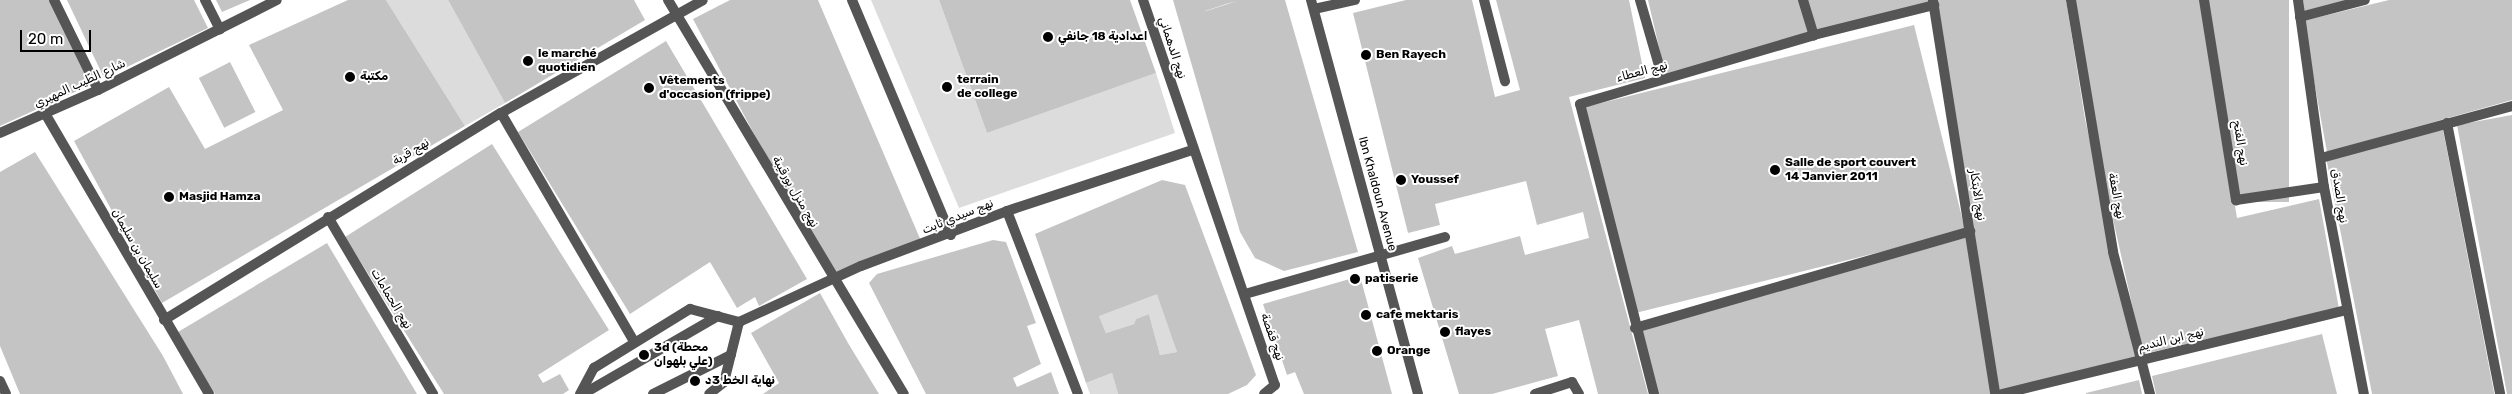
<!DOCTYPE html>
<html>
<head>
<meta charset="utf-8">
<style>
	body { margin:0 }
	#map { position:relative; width:2512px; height:394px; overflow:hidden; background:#fff; font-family:Rubik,Cairo,sans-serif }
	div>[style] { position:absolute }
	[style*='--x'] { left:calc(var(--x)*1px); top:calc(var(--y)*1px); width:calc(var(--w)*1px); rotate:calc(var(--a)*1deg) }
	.green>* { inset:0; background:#dcdcdc }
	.building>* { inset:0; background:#c4c4c4; transform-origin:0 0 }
	.service>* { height:10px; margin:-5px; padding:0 5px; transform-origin:5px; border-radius:5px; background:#555 }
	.minor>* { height:10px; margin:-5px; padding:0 5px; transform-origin:5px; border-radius:5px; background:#555 }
	.tertiary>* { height:10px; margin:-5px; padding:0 5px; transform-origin:5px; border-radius:5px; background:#555 }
	.dots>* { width:14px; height:14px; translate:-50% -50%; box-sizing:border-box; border:2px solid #fff; border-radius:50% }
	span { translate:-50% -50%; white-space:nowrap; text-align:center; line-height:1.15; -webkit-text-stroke:4px #fff; paint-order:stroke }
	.poi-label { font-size:12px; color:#000; font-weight:700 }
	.left { translate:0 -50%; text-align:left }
	.street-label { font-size:12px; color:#000 }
	.scale { position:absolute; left:20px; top:30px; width:71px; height:22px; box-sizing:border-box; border:2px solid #000; border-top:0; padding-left:6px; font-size:15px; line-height:18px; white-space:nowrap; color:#000; -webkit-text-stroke:4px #fff; paint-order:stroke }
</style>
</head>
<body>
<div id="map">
	<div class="green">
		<i style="clip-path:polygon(386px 0,448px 0,505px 103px,465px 126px)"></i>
		<i style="clip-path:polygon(871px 0,939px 0,987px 133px,1156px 73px,1175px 133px,959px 208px)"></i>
		<i style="clip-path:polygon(1143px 250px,1162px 303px,1177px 352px,1160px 355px,1149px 314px,1136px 319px,1134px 324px,1106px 333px,1099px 316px)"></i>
		<i style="clip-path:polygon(1112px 373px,1118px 394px,1090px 394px,1086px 383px)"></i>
	</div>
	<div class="building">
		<i style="clip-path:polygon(0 0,51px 0,90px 85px,0 126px)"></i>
		<i style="clip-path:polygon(67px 0,194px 0,208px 28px,104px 78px)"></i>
		<i style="clip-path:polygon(216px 0,250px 0,222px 12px)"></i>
		<i style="clip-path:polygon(348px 0,386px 0,465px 126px,162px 303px,74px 141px,169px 87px,205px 149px,283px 110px,249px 45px)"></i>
		<i style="clip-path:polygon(448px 0,634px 0,645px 20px,505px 103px)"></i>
		<i style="clip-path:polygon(730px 0,818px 0,921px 241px,831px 279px,693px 19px)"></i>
		<i style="clip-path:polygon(939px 0,1130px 0,1156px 73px,987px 133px)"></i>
		<i style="clip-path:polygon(evenodd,1173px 0,1285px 0,1358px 252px,1284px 271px,1255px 258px,1240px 232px,1173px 0,1237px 1px,1206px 11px,1205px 11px,1226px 4px,1237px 1px)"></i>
		<i style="clip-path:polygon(1406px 0,1472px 0,1495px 97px,1520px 90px,1496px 0,1629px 0,1645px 78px,1569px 97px,1648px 394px,1598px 394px,1579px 320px,1545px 329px,1558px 376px,1492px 394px,1459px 394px,1418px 258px,1452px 246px,1455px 254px,1520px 236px,1525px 255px,1589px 238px,1583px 212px,1537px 225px,1526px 181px,1435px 204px,1440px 225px,1408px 233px,1353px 13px)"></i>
		<i style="clip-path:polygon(1648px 0,1800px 0,1811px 34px,1666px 77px)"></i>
		<i style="clip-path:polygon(1807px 0,1929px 0,1930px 5px,1816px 33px)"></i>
		<i style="clip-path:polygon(1936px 0,2066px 0,2085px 119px,2138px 357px,1997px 392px)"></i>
		<i style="clip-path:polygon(2073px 0,2201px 0,2237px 218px,2319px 199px,2339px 309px,2143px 354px,2103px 174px)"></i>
		<i style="left:2208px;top:0;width:81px;height:202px"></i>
		<i style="clip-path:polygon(2303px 0,2351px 0,2304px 12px)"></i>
		<i style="clip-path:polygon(2389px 0,2512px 0,2512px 100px,2327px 152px,2303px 21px)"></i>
		<i style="left:1914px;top:25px;width:212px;height:340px;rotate:76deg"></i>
		<i style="clip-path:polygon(666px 41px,807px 279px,759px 306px,755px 297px,737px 308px,710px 262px,630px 314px,518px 132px)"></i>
		<i style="left:230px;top:62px;width:56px;height:35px;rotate:63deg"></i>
		<i style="clip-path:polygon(2512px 115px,2512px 394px,2507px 394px,2457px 125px)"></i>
		<i style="left:2443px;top:130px;width:269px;height:120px;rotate:79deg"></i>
		<i style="clip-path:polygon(492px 144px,609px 330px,538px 375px,543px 383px,560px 374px,569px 390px,563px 394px,444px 394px,345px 237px)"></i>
		<i style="clip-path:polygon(35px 152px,163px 356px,183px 394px,20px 394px,0 346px,0 172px)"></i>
		<i style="clip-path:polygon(evenodd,1162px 180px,1185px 185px,1256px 375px,1247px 385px,1228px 394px,1118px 394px,1112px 373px,1086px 383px,1035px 234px,1162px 180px,1157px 294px,1177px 352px,1160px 355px,1149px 314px,1136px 319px,1134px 324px,1106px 333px,1099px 316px,1157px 294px)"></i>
		<i style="clip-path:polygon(1967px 233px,1992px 394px,1658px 394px,1639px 328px)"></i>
		<i style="clip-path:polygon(993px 240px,1006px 242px,1036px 323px,1027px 326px,1041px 364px,1013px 378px,1017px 387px,1051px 372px,1059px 394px,926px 394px,869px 283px,877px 274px)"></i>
		<i style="clip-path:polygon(327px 243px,417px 394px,215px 394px,178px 332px)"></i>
		<i style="clip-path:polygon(1360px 276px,1392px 394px,1304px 394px,1295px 372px,1287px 375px,1263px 304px)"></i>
		<i style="clip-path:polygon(820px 293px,848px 343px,879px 394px,763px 394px,779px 383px,751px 333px)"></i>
		<i style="clip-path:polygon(2322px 334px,2337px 394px,2156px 394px,2152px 376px)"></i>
		<i style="clip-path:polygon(2139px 380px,2142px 394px,2086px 394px,2086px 393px)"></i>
	</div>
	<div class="service">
		<i style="--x:580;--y:394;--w:30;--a:-62"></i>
		<i style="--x:594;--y:368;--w:113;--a:-31.6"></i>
		<i style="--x:690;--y:309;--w:51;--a:14.9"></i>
		<i style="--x:739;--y:322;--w:62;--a:104"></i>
		<i style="--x:724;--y:382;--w:19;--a:141"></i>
		<i style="--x:583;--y:394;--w:156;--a:-30"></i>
		<i style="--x:653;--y:394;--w:87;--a:-26.6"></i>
	</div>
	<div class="minor">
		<i style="--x:54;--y:0;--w:100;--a:63.9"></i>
		<i style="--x:205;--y:0;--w:33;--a:63"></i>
		<i style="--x:668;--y:0;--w:459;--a:59.1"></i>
		<i style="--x:852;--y:0;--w:255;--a:67.2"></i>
		<i style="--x:1143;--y:0;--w:407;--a:71.1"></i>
		<i style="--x:1275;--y:385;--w:14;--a:141"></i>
		<i style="--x:1484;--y:0;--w:84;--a:75.5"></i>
		<i style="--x:1640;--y:0;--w:82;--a:73.8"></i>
		<i style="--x:1803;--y:0;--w:37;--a:73"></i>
		<i style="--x:2071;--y:0;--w:255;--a:80.5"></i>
		<i style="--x:2113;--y:252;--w:147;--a:75.4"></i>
		<i style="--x:2204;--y:0;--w:203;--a:80.9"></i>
		<i style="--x:2236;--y:200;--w:89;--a:-8.4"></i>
		<i style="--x:2298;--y:0;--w:189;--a:82.1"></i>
		<i style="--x:2324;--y:187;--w:211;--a:79.1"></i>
		<i style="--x:1933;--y:1;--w:398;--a:81"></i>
		<i style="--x:1314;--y:9;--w:42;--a:-12.4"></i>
		<i style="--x:2300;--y:17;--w:67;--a:-14.7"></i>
		<i style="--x:501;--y:113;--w:263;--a:59.8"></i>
		<i style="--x:46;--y:115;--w:323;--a:59.7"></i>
		<i style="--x:2447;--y:123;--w:276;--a:78.9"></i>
		<i style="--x:2321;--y:158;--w:198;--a:-15.2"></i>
		<i style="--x:1007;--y:211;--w:196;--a:68.8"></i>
		<i style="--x:328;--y:217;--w:206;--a:59.3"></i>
		<i style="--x:1245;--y:294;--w:208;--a:-15.9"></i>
		<i style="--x:164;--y:320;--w:395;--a:-31.6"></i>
		<i style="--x:501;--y:113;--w:231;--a:-29.2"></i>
		<i style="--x:739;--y:322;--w:134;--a:-24.7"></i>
		<i style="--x:861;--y:266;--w:156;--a:-20.6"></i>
		<i style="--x:1007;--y:211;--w:195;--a:-18.2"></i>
		<i style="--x:1635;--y:328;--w:349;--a:-16.1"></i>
		<i style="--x:0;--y:381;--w:14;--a:65"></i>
		<i style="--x:1535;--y:394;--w:39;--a:-18"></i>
		<i style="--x:1572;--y:382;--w:14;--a:60"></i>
		<i style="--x:1654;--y:394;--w:299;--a:-104.3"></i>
		<i style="--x:1580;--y:104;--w:244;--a:-16.4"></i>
		<i style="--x:1814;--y:35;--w:124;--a:-14"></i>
		<i style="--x:2002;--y:394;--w:354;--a:-13.7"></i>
	</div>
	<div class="tertiary">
		<i style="--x:1311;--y:0;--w:408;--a:74.8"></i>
		<i style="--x:0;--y:133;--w:107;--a:-23.7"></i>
		<i style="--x:98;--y:90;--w:200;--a:-26.7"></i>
	</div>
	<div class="dots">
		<i style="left:1048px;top:37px;background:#000"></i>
		<i style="left:1366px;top:55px;background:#000"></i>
		<i style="left:528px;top:61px;background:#000"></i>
		<i style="left:350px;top:77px;background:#000"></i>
		<i style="left:947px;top:87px;background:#000"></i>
		<i style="left:649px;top:88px;background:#000"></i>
		<i style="left:1775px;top:170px;background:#000"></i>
		<i style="left:1401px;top:180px;background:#000"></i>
		<i style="left:169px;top:197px;background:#000"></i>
		<i style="left:1355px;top:279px;background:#000"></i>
		<i style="left:1366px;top:315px;background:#000"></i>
		<i style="left:1445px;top:332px;background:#000"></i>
		<i style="left:1377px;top:351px;background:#000"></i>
		<i style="left:644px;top:355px;background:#000"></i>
		<i style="left:695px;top:381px;background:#000"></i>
	</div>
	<div class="poi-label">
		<span class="left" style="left:1058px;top:37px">اعدادية 18 جانفي</span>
		<span class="left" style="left:538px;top:61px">le marché<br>quotidien</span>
		<span class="left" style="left:1376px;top:55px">Ben Rayech</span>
		<span class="left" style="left:360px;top:77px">مكتبة</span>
		<span class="left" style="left:957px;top:87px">terrain<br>de college</span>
		<span class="left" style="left:659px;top:88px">Vêtements<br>d'occasion (frippe)</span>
		<span class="left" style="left:1785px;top:170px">Salle de sport couvert<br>14 Janvier 2011</span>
		<span class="left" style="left:1411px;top:180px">Youssef</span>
		<span class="left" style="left:179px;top:197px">Masjid Hamza</span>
		<span class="left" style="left:1365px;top:279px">patiserie</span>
		<span class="left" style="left:1376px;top:315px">cafe mektaris</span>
		<span class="left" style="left:1455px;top:332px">flayes</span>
		<span class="left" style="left:654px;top:355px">3d (محطة<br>علي بلهوان)</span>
		<span class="left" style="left:1387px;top:351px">Orange</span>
		<span class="left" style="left:705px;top:381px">نهاية الخط 3د</span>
	</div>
	<div class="street-label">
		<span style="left:1172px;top:48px;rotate:72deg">نهج الدهماني</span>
		<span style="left:1642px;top:72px;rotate:-15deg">نهج العطاء</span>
		<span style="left:80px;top:84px;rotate:-25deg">شارع الطّيب المهيري</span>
		<span style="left:2240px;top:143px;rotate:81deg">نهج الفتح</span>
		<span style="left:411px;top:152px;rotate:-31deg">نهج قربة</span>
		<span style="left:795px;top:192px;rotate:60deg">نهج منزل بورقيبة</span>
		<span style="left:1377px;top:194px;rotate:75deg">Ibn Khaldoun Avenue</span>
		<span style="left:1977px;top:195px;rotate:81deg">نهج الابتكار</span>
		<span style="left:2116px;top:196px;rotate:79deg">نهج العفة</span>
		<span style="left:2339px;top:196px;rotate:81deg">نهج الصدق</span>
		<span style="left:958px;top:217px;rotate:-22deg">نهج سيدي ثابت</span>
		<span style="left:137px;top:249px;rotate:60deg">سليمان بن سليمان</span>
		<span style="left:391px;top:299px;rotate:59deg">نهج الحمامات</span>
		<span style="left:1272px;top:337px;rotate:71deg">نهج قفصة</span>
		<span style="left:2171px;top:340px;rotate:-14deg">نهج ابن النديم</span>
	</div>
	<div class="scale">20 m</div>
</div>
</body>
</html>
